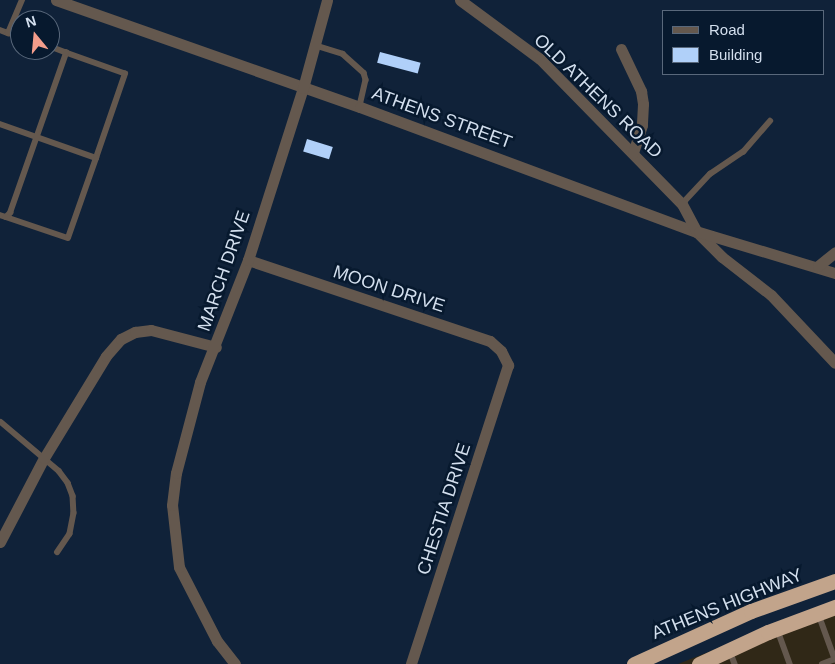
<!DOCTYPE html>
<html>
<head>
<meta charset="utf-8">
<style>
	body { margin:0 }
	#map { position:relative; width:835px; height:664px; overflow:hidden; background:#102239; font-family:Helvetica,sans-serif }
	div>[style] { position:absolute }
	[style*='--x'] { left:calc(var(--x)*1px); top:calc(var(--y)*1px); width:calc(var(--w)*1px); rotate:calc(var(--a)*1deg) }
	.industrial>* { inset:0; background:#302817 }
	.building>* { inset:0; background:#b0d0f9; transform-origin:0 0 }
	.lane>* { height:5.5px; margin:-2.75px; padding:0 2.75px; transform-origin:2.75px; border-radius:2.75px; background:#64584e }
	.street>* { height:11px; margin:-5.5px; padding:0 5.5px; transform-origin:5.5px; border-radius:5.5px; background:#64584e }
	.highway>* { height:15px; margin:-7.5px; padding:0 7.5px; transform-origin:7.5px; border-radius:7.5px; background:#c2a48b }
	span { translate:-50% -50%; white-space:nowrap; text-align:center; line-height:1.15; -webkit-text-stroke:5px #07192e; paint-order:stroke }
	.street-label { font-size:18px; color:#d3dfee }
	.legend { position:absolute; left:662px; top:10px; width:162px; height:65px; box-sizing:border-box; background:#07192e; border:1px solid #59687b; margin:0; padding:6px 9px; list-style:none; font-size:15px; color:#d3dfee }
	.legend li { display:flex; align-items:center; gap:10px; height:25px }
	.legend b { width:25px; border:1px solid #59687b }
	.north { position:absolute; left:10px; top:10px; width:50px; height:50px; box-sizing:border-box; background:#07192e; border:1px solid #59687b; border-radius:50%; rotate:343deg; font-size:14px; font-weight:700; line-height:20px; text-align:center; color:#d3dfee }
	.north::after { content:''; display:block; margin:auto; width:18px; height:22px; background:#f49d8b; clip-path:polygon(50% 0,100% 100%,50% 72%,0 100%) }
</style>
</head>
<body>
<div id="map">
	<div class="industrial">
		<i style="clip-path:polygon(835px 602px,835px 664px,678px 664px)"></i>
	</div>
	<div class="building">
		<i style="left:380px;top:52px;width:42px;height:11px;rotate:15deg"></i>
		<i style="left:307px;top:139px;width:27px;height:13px;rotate:17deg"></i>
	</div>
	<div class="lane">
		<i style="--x:0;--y:30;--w:9;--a:21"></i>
		<i style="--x:20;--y:37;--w:13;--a:-162"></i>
		<i style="--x:8;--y:33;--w:36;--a:-67"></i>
		<i style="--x:314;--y:45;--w:30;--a:17"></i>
		<i style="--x:343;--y:54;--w:28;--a:42"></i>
		<i style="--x:364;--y:73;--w:7;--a:74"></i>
		<i style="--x:366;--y:80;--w:28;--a:103"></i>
		<i style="--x:0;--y:124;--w:102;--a:19.5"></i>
		<i style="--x:96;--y:158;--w:89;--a:-71"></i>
		<i style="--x:125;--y:74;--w:63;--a:-160.4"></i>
		<i style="--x:682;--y:204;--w:41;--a:-47"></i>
		<i style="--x:710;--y:174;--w:40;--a:-34"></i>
		<i style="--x:743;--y:152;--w:41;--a:-48.9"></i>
		<i style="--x:0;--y:215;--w:6;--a:18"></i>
		<i style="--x:6;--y:217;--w:6;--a:-45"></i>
		<i style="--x:10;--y:213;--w:170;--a:-70.7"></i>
		<i style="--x:66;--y:53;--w:17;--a:-159"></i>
		<i style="--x:6;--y:217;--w:65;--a:18.7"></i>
		<i style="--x:68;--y:238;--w:85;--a:-70.7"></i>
		<i style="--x:1;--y:422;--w:76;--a:40.2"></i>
		<i style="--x:59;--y:471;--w:15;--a:53"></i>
		<i style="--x:68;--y:483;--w:14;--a:69"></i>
		<i style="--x:73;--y:496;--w:17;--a:87"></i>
		<i style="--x:74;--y:513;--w:21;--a:101"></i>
		<i style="--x:70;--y:534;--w:22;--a:124"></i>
		<i style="--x:819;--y:615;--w:47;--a:70"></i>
		<i style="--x:777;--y:628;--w:38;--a:70"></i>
		<i style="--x:730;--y:651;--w:14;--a:69"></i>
		<i style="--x:822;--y:664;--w:14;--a:-21"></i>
	</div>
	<div class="street">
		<i style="--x:56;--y:0;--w:322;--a:19.4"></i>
		<i style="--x:360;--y:107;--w:359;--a:20.4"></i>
		<i style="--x:697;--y:232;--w:35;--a:45"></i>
		<i style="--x:722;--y:257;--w:62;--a:37.8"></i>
		<i style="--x:771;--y:295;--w:93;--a:46.7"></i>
		<i style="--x:460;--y:0;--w:99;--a:36.4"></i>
		<i style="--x:540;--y:59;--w:203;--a:45.6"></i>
		<i style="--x:682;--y:204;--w:32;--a:62"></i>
		<i style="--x:621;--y:49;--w:47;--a:64.5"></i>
		<i style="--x:641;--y:91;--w:13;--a:81"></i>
		<i style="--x:643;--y:104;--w:21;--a:93"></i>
		<i style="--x:642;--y:125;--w:29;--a:108"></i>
		<i style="--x:699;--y:232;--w:142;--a:16.8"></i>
		<i style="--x:248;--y:260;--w:255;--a:18.5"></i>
		<i style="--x:490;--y:341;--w:15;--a:42"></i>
		<i style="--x:501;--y:351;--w:16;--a:63"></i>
		<i style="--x:508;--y:365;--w:314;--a:108"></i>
		<i style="--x:818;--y:266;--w:22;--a:-39"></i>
		<i style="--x:0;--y:542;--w:95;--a:-62.4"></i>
		<i style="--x:44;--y:458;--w:119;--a:-58.7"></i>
		<i style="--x:106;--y:356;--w:23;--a:-49"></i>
		<i style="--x:121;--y:339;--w:16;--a:-27"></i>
		<i style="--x:135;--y:332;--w:16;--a:-7"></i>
		<i style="--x:151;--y:330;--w:67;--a:14.7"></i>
		<i style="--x:235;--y:664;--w:29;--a:-128"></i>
		<i style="--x:217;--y:641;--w:83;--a:-117.2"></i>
		<i style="--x:179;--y:567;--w:62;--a:-96.4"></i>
		<i style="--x:172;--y:505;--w:32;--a:-83"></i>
		<i style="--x:176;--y:473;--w:94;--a:-75.2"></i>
		<i style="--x:200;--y:382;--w:131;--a:-68.5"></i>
		<i style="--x:248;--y:260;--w:181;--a:-72.3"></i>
		<i style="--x:303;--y:88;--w:91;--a:-74.7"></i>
	</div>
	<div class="highway">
		<i style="--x:634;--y:664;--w:128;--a:-24.4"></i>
		<i style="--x:751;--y:611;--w:89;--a:-19.7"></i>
		<i style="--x:699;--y:664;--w:76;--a:-24.9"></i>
		<i style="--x:768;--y:632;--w:72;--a:-20.5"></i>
	</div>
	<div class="street-label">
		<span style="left:598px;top:96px;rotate:44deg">OLD ATHENS ROAD</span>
		<span style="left:442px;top:118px;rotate:20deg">ATHENS STREET</span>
		<span style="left:224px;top:271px;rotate:-71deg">MARCH DRIVE</span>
		<span style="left:389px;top:289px;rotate:18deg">MOON DRIVE</span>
		<span style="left:444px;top:509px;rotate:-72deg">CHESTIA DRIVE</span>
		<span style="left:727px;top:604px;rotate:-22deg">ATHENS HIGHWAY</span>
	</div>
	<ul class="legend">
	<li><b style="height:6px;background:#64584e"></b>Road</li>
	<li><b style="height:14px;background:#b0d0f9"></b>Building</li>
	</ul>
	<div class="north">N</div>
</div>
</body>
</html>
